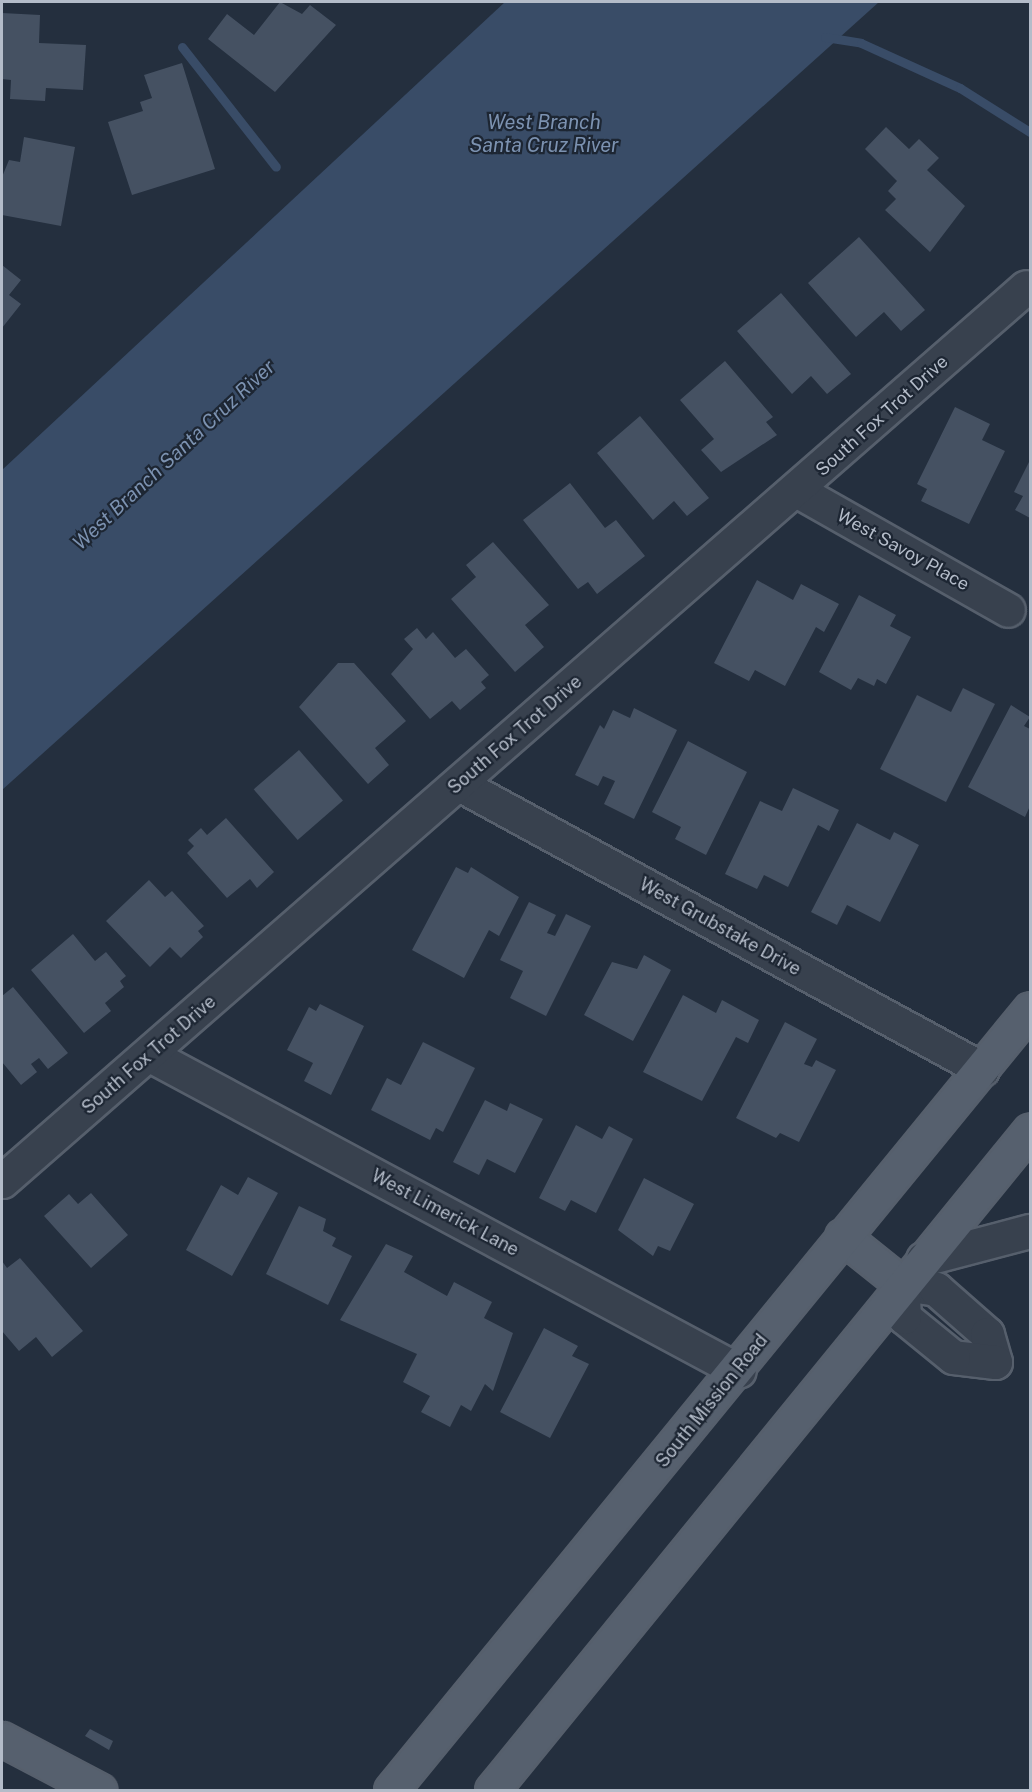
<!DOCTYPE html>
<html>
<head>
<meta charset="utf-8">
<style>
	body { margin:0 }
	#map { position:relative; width:1032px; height:1792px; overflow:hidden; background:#242f3e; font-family:"Public Sans",sans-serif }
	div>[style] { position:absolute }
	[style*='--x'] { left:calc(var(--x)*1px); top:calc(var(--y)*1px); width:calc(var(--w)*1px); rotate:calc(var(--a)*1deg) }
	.water>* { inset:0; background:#394c67 }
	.stream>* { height:9px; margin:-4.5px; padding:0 4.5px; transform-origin:4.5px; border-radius:4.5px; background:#394c67 }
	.building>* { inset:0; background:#455162; transform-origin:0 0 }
	.roads { filter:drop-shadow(2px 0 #565f6c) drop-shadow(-2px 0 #565f6c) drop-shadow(0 2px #565f6c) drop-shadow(0 -2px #565f6c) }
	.minor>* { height:33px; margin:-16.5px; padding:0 16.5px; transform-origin:16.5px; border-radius:16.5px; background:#38414e }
	.major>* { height:33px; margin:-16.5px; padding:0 16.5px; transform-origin:16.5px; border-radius:16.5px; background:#56606e }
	span { translate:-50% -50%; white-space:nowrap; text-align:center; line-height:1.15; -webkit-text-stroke:4.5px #1d2633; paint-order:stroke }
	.street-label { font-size:18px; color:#b4bcc9 }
	.water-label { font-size:20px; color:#7c92b1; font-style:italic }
	.frame { position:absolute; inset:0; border:3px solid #b4bcc9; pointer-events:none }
</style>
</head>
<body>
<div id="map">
	<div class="water">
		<i style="clip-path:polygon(505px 2px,879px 2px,2px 790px,2px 470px)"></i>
	</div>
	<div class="stream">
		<i style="--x:825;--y:37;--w:36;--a:9"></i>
		<i style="--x:861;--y:43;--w:109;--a:24.4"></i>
		<i style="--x:960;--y:88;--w:83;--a:32.2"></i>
		<i style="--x:182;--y:47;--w:152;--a:51.9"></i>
	</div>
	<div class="building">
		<i style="clip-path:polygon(280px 2px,302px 14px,310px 5px,336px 25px,275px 92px,208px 39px,227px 14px,254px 35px)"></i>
		<i style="clip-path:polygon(2px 13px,40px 15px,39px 43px,86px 45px,83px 90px,46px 88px,45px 101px,10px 99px,11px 80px,2px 79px)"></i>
		<i style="clip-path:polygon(182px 63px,215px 169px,132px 195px,108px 122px,143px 111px,140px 102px,152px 98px,144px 75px)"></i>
		<i style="clip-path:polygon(886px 127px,909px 149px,919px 139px,939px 158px,927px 170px,965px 206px,930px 252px,885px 210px,896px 199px,888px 191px,897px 181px,865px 149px)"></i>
		<i style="clip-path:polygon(24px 137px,75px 147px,61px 226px,2px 215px,2px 177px,9px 160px,20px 162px)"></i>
		<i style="clip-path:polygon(859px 237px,925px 310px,901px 331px,884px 312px,856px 337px,808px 283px)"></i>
		<i style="clip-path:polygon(2px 265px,21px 280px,9px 295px,21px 304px,2px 328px)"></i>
		<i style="clip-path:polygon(781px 293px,851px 374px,827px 394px,811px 376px,792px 394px,737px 331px)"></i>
		<i style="clip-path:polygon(725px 361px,773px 417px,766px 422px,777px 435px,721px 472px,701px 450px,714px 439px,680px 400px)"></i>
		<i style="clip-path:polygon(955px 407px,990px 424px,982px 440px,1005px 451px,969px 524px,921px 501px,927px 489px,917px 484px)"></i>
		<i style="clip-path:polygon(640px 416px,709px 498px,687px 516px,674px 501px,653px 520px,597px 453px)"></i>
		<i style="clip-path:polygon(1030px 460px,1030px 518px,1015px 510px,1023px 496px,1014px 492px)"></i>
		<i style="clip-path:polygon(570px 483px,605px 528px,616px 520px,645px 556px,597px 594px,588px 582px,578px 589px,523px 520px)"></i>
		<i style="clip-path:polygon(493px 542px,549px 605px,525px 625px,544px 647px,515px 672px,451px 599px,476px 577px,466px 565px)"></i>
		<i style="clip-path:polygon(757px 580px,793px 600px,801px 584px,839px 604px,824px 632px,816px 627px,785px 686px,755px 670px,749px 681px,714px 663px)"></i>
		<i style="clip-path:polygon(859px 595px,896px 615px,890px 626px,911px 637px,886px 684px,877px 679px,874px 686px,858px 678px,851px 690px,819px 672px)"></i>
		<i style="clip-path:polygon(417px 628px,426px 639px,433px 632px,455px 658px,466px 649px,489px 675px,481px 682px,486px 688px,460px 710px,452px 701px,430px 719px,391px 674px,413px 649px,404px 639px)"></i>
		<i style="clip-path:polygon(338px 663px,354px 663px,406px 721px,375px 748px,389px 765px,368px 784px,299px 707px)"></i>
		<i style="clip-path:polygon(963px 688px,995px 704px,946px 802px,880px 769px,917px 695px,951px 712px)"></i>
		<i style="clip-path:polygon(1011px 705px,1030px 717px,1024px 726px,1030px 729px,1030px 806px,1025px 817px,968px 787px)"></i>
		<i style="clip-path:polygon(634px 708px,677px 730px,634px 819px,604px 804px,615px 781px,603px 776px,598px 786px,575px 775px,600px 725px,604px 729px,613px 710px,630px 718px)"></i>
		<i style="clip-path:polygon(688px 741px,747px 772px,706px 855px,675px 839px,681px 827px,652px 812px)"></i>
		<i style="left:299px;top:750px;width:67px;height:60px;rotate:49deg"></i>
		<i style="clip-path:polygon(793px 788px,839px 810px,829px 831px,818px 825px,788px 887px,764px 875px,757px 889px,725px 874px,760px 801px,782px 811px)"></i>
		<i style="clip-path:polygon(226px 818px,274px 872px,257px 888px,250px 879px,227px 898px,187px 853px,194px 846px,188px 840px,201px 828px,207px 835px)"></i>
		<i style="clip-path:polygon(857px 823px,890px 840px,894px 832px,919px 845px,880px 922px,847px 905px,837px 925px,811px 912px)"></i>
		<i style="clip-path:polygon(456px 867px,468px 873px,471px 867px,519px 897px,499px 936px,489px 930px,464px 978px,412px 950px)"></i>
		<i style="clip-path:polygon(149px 880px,165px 897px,172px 891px,204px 926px,198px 931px,203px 937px,181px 958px,170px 947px,150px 967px,106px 921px)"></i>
		<i style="clip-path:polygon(529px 902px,556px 915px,547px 933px,555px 936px,566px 914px,591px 926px,546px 1016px,510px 998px,523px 971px,500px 960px)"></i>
		<i style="clip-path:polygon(73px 934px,95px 961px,106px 952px,126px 976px,120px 981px,124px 987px,105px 1003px,111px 1011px,84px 1033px,31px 970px)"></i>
		<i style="clip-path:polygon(644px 955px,671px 970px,633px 1041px,584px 1015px,612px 962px,637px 969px)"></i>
		<i style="clip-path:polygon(13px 987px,68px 1053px,48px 1069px,39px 1058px,31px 1064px,37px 1072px,21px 1085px,2px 1062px,2px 996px)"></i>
		<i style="clip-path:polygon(683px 995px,716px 1013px,722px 1000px,759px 1020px,748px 1043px,736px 1037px,702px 1101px,643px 1072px)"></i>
		<i style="clip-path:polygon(320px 1004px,364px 1026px,331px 1095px,304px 1081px,313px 1063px,287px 1050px,309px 1007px,316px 1011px)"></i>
		<i style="clip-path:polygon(785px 1022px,817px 1039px,804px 1064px,812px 1067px,816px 1060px,836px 1070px,799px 1142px,780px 1133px,776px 1138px,736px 1118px)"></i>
		<i style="clip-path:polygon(423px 1042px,475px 1068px,443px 1132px,436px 1128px,430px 1140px,371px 1110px,387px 1078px,401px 1085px)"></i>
		<i style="clip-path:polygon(485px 1100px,507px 1111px,510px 1103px,543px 1119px,515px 1173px,487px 1159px,479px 1175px,453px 1162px)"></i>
		<i style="clip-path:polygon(576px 1125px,602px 1139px,609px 1126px,633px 1139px,596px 1213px,571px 1200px,565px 1211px,539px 1198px)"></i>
		<i style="clip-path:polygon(248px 1177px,278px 1193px,232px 1276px,186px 1250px,221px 1185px,238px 1195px)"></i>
		<i style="clip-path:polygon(644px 1178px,694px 1204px,670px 1251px,658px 1246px,653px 1256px,618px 1230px)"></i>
		<i style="clip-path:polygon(91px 1193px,128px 1235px,91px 1268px,44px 1216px,69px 1194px,78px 1204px)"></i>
		<i style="clip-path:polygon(299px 1206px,326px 1219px,323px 1231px,336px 1238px,332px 1246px,352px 1256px,328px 1305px,266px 1274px)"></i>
		<i style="clip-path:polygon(386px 1244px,413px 1256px,404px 1272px,447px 1296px,454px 1282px,492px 1302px,484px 1318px,513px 1333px,493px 1391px,485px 1384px,471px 1411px,461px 1405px,450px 1427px,421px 1412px,430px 1396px,403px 1382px,417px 1354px,340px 1320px)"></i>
		<i style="clip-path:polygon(20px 1258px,83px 1331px,52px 1357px,36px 1337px,19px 1351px,2px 1331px,2px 1261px,7px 1268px)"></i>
		<i style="clip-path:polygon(544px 1328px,578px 1346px,572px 1356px,589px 1364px,550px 1438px,500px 1412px)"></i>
		<i style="clip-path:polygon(90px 1729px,113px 1741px,109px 1750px,85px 1736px)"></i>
	</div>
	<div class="roads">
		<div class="minor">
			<i style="--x:798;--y:491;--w:241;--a:29.5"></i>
			<i style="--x:459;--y:784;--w:596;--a:28.59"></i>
			<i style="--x:150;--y:1055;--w:668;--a:28.21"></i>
			<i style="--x:2;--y:1181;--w:1359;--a:-41.12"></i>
			<i style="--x:923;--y:1259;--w:111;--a:-14.7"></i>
			<i style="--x:902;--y:1284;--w:34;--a:8"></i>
			<i style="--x:936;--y:1289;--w:68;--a:41.4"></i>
			<i style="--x:987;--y:1334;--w:29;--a:74"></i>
			<i style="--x:995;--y:1362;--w:42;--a:-173.2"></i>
			<i style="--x:953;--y:1357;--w:63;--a:-140.8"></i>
			<i style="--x:904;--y:1317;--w:33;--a:-93"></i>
		</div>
		<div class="major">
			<i style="--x:842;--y:1236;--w:77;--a:38.7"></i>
			<i style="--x:2;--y:1739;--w:110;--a:27.7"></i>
			<i style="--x:391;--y:1790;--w:1009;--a:-50.71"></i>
			<i style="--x:492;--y:1790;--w:851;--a:-50.81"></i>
		</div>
	</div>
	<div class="street-label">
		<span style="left:882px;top:416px;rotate:-42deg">South Fox Trot Drive</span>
		<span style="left:903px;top:550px;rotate:29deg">West Savoy Place</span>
		<span style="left:515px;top:735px;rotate:-41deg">South Fox Trot Drive</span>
		<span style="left:720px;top:927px;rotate:29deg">West Grubstake Drive</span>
		<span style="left:149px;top:1055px;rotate:-41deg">South Fox Trot Drive</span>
		<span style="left:445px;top:1213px;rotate:28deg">West Limerick Lane</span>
		<span style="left:712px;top:1401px;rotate:-51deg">South Mission Road</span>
	</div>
	<div class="water-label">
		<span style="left:544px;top:134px">West Branch<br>Santa Cruz River</span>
		<span style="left:174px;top:455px;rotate:-43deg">West Branch Santa Cruz River</span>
	</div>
	<div class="frame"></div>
</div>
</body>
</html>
